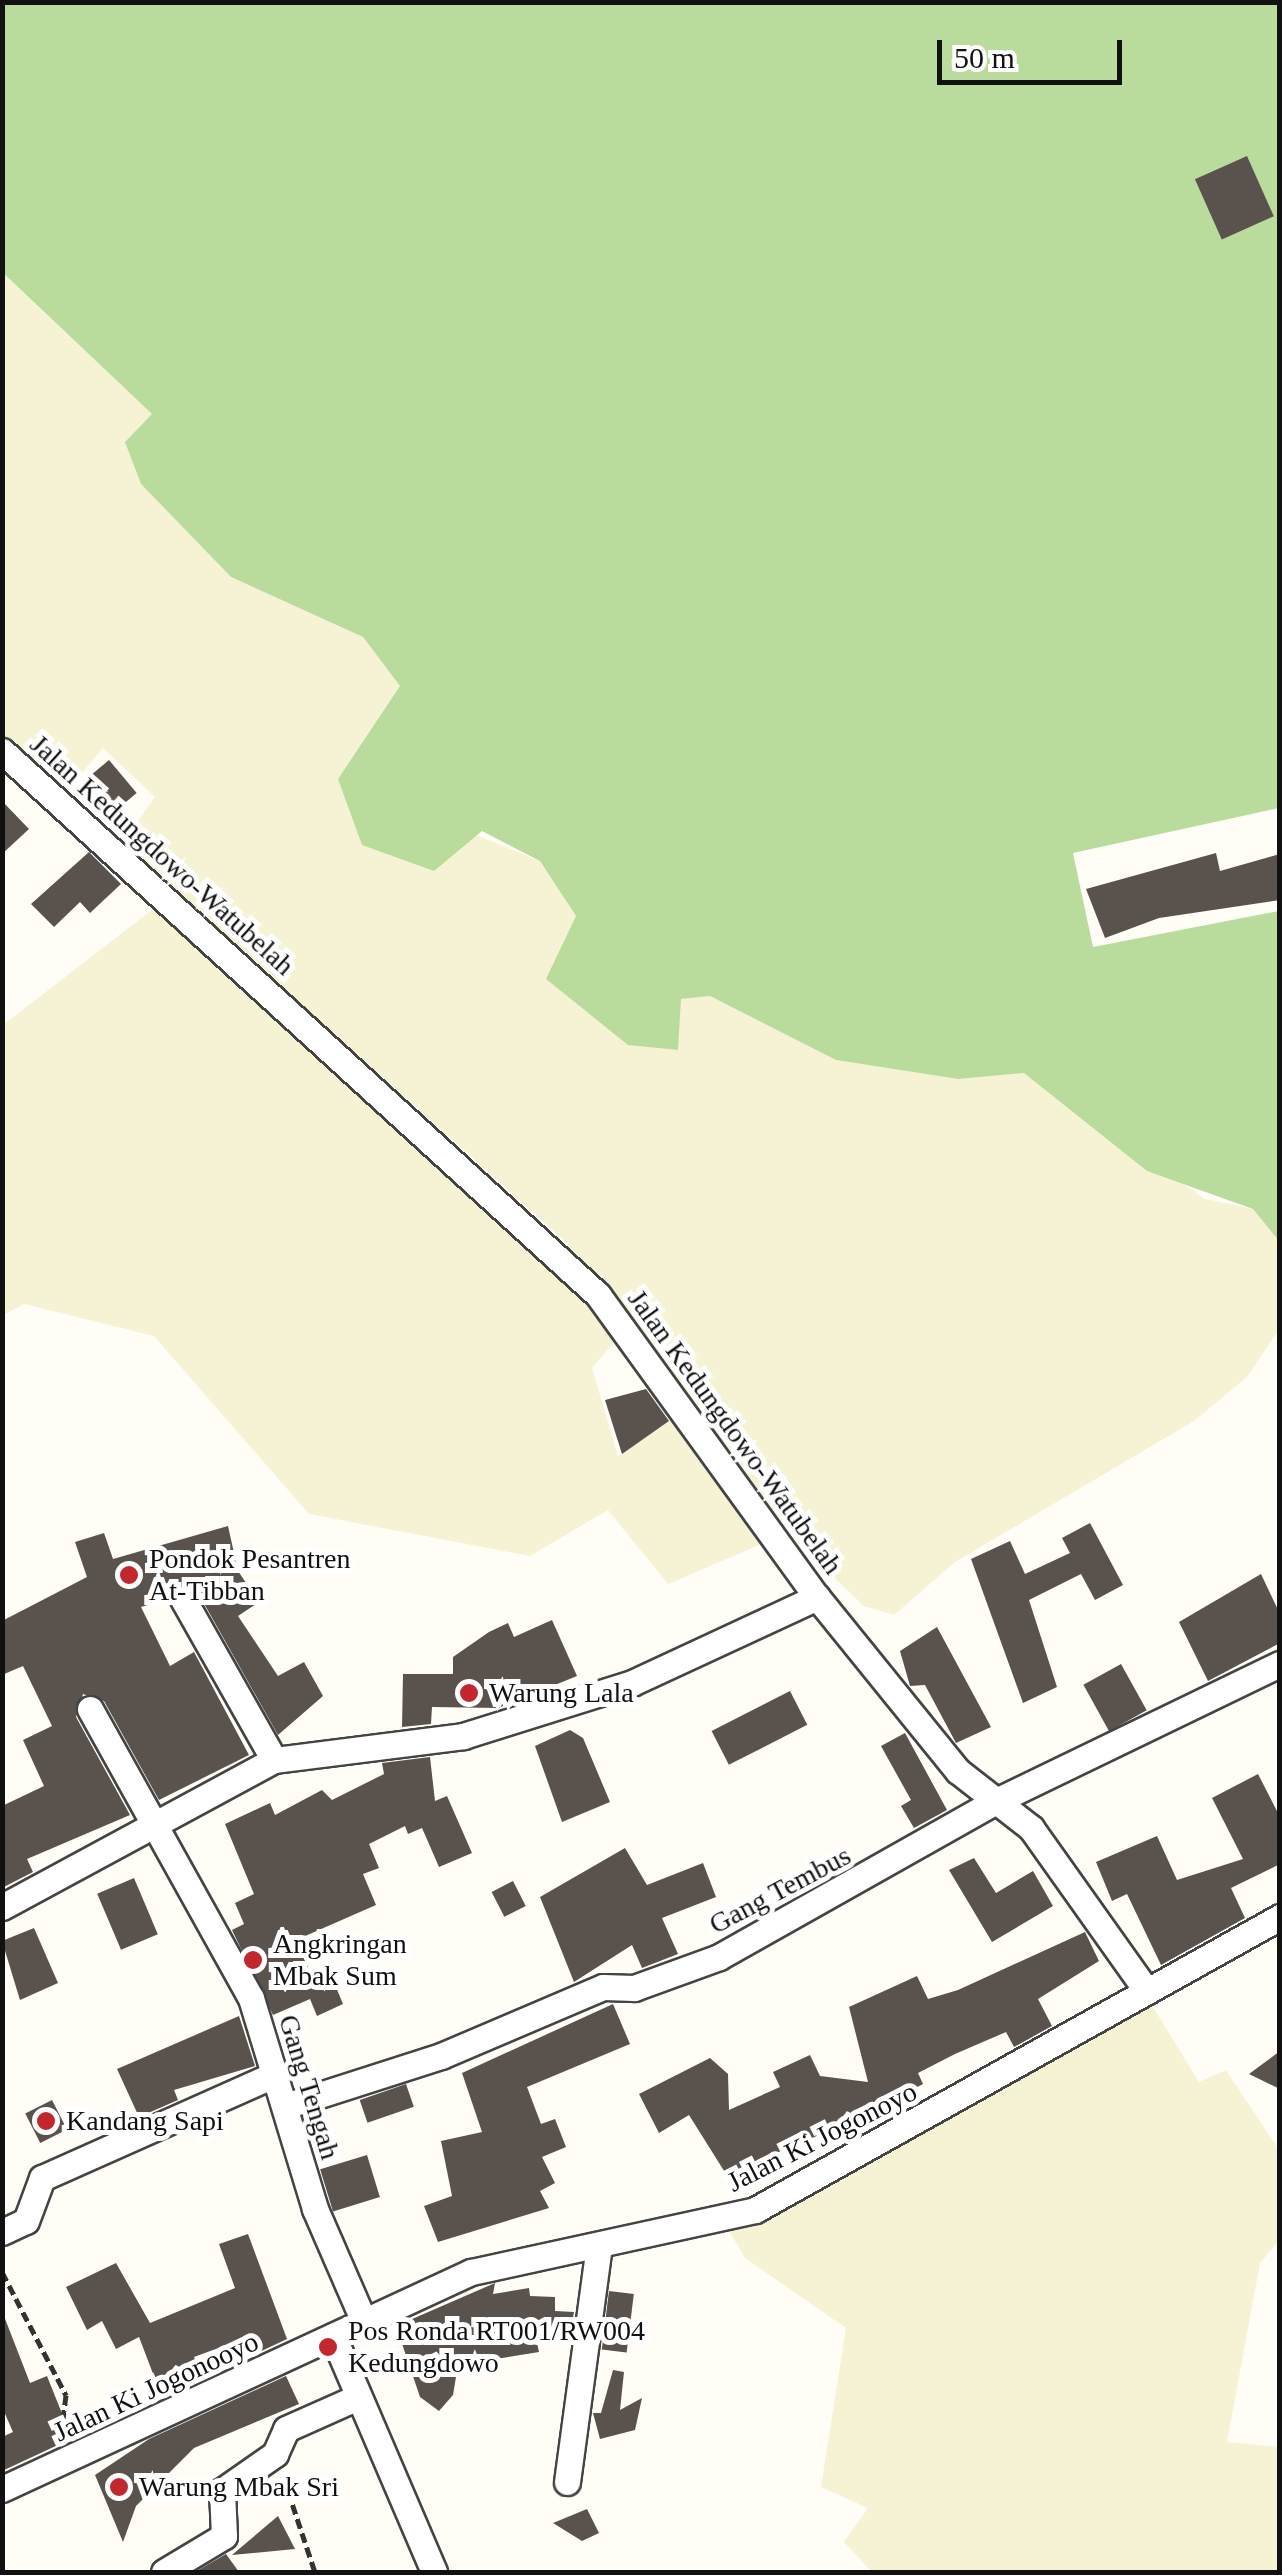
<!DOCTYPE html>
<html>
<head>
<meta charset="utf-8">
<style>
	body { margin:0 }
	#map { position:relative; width:1282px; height:2575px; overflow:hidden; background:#fffdf5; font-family:"Times New Roman",serif }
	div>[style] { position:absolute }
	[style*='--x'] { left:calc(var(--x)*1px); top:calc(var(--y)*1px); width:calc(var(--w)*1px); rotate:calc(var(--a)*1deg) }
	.farmland>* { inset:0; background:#f6f3d4 }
	.forest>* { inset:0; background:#b9dc9c }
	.building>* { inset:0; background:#5a524d; transform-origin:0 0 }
	.path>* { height:5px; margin-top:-2.5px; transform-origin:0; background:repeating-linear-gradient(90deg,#333 0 10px,transparent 0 15px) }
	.roads { filter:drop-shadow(2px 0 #444) drop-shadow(-2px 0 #444) drop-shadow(0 2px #444) drop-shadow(0 -2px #444) }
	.minor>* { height:25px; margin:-12.5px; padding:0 12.5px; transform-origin:12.5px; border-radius:12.5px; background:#fff }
	.dots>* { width:28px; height:28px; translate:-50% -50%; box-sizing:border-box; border:5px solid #fff; border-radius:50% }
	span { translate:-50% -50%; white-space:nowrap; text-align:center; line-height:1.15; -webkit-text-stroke:10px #fff; paint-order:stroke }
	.street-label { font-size:28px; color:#111 }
	.poi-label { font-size:28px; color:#111 }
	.left { translate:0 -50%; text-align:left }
	.frame { position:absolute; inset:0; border:5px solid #111; pointer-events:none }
	.scale { position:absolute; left:937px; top:40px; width:185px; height:45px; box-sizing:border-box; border:5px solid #111; border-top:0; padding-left:12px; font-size:30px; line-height:35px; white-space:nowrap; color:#111; -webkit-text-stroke:8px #fff; paint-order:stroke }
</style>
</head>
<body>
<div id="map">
	<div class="farmland">
		<i style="clip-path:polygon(2px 273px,152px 414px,141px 484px,231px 577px,363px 637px,400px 686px,338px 779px,540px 861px,576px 916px,681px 999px,710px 996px,836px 1060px,958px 1079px,1024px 1073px,1205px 1199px,1253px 1209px,1279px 1241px,1279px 1329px,1247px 1377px,1194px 1421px,955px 1562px,894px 1615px,864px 1606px,801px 1546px,566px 1242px,122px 843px,155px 797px,103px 748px,64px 794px,3px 736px)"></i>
		<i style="clip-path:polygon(157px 906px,588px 1299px,616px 1340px,592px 1368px,618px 1456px,674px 1418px,764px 1543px,668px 1584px,608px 1510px,530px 1556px,309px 1514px,154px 1336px,24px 1304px,3px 1315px,3px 1025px)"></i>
		<i style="clip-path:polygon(1150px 2002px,1199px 2082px,1226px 2070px,1279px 2150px,1279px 2240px,1260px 2263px,1227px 2442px,1279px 2447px,1279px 2572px,872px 2572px,844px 2542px,868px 2508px,821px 2487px,846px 2328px,745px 2258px,727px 2227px)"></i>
	</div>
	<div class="forest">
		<i style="clip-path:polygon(3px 3px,1279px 3px,1279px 808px,1073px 853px,1093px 947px,1279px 911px,1279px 1241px,1253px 1209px,1147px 1171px,1024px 1073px,958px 1079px,836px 1060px,710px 996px,681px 999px,678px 1050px,628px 1045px,546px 979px,576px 916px,540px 861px,482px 831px,434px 871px,362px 845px,338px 779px,400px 686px,363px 637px,231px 577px,141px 484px,125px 442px,152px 414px,3px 273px)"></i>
	</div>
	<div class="building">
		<i style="left:1247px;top:156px;width:66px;height:57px;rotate:66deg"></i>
		<i style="left:109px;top:760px;width:43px;height:37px;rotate:50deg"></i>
		<i style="clip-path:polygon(2px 801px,29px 829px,2px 854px)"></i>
		<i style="clip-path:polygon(89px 852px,121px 884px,90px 913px,80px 902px,54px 927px,31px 904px)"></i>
		<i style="clip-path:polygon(1216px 853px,1220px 871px,1280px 854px,1280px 900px,1159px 918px,1105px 938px,1086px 889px)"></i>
		<i style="clip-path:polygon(646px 1389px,669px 1421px,622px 1454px,605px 1400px)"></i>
		<i style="clip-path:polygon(1090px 1523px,1123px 1585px,1095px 1600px,1081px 1574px,1029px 1600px,1057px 1687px,1023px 1703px,971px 1559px,1010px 1541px,1025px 1574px,1070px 1553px,1062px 1538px)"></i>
		<i style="clip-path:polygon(228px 1526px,238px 1571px,259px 1602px,238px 1616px,278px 1676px,304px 1662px,323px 1696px,278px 1735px,197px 1591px,174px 1585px,167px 1599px,141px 1607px,170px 1666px,194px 1652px,249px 1755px,159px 1800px,104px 1701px,83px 1694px,76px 1717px,130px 1815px,27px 1859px,33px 1872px,2px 1888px,2px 1806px,44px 1786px,23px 1740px,52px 1726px,23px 1666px,2px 1675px,2px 1621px,87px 1577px,75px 1542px,104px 1533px,113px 1559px)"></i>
		<i style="clip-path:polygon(1261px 1574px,1280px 1614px,1280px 1643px,1208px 1681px,1179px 1622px)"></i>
		<i style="clip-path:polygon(552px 1620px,577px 1676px,498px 1708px,432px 1707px,431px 1724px,402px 1727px,403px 1674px,453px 1674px,453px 1657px,489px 1632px,508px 1623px,514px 1637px)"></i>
		<i style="clip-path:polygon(937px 1627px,991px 1727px,956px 1743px,925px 1685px,910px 1686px,900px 1651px)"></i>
		<i style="left:1121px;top:1664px;width:53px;height:43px;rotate:61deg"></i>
		<i style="left:790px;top:1691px;width:38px;height:88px;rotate:63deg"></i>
		<i style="clip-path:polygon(570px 1730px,583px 1738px,610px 1802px,562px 1822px,535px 1746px)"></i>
		<i style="clip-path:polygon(905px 1733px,947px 1810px,914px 1828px,901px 1806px,911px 1800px,881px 1746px)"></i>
		<i style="clip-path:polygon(430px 1757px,435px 1801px,447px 1796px,472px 1853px,439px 1867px,422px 1828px,408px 1834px,405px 1826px,369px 1844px,379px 1868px,363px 1874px,376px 1905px,296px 1940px,317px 1988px,333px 1980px,343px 2004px,317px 2016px,310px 1999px,273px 2015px,232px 1930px,244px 1924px,235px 1903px,254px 1894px,225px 1824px,270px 1803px,275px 1815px,322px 1790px,332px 1800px,384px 1774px,382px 1763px)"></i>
		<i style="clip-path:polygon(1258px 1774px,1280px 1817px,1280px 1864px,1231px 1888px,1245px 1918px,1161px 1965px,1127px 1894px,1112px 1901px,1096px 1862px,1157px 1836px,1177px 1880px,1243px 1859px,1212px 1798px)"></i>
		<i style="clip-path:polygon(625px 1848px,647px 1885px,703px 1863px,716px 1897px,662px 1918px,678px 1954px,642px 1968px,632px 1945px,574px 1982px,540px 1897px)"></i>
		<i style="clip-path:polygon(974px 1858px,996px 1893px,1033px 1871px,1053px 1906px,992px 1942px,949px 1870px)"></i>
		<i style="left:134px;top:1878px;width:61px;height:40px;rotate:67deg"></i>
		<i style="left:513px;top:1881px;width:28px;height:24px;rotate:63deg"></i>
		<i style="clip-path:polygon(34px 1928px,58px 1983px,20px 2000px,2px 1941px)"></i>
		<i style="clip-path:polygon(1085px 1932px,1099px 1961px,1038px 1999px,1052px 2026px,1014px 2047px,1006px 2032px,955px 2054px,918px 2073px,923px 2084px,857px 2119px,726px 2174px,689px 2115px,659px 2133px,639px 2094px,710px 2058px,728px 2074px,729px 2110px,780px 2087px,773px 2072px,810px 2055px,820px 2076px,868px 2082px,849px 2007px,917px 1976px,928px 1999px,958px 1990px)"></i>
		<i style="clip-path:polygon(613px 2004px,630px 2044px,527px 2087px,541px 2124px,555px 2119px,566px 2147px,542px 2157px,555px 2183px,540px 2191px,549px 2208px,438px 2242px,424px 2206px,452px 2196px,441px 2141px,482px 2132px,462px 2073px)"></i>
		<i style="clip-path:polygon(239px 2016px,255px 2066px,174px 2090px,178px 2100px,139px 2117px,117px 2069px)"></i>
		<i style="clip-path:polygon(1280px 2051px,1280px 2089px,1249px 2074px)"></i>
		<i style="left:406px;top:2084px;width:24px;height:49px;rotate:71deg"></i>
		<i style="left:52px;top:2100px;width:33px;height:30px;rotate:63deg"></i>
		<i style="left:367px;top:2155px;width:44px;height:49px;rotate:73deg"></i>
		<i style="clip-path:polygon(248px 2234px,287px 2339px,251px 2356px,243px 2339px,194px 2357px,203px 2378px,177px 2390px,160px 2392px,139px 2337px,116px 2349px,102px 2321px,87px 2330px,66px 2287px,116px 2263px,150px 2323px,235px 2288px,219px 2244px)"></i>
		<i style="clip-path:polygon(495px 2283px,493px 2294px,529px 2288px,530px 2296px,555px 2297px,555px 2311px,574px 2312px,570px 2336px,535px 2334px,539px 2352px,458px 2365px,453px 2395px,439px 2411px,420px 2397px,396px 2326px)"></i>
		<i style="left:609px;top:2291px;width:25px;height:59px;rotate:7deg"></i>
		<i style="clip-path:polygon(2px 2311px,30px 2383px,47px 2376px,67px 2426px,81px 2419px,88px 2431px,2px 2471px,2px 2437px,13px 2432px,2px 2407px)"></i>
		<i style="clip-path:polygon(613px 2370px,624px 2372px,620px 2410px,642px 2398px,635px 2430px,600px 2439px,593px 2413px,601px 2413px)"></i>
		<i style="clip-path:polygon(286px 2376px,299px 2404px,194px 2448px,136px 2506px,123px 2542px,95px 2475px,149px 2439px)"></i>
		<i style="clip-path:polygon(587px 2509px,599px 2533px,582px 2541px,553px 2523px)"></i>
		<i style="clip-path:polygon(278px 2516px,295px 2549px,232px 2555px)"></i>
		<i style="clip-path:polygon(226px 2554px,239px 2572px,195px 2572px)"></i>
	</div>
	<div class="path">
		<i style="--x:2;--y:2272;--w:139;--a:62.5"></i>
		<i style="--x:66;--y:2395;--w:41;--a:97"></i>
		<i style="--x:283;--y:2476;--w:101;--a:71.6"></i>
	</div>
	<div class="roads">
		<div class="minor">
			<i style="--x:2;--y:751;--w:807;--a:42.39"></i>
			<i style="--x:598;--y:1295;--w:373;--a:54.1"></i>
			<i style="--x:817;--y:1597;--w:224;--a:51"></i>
			<i style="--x:958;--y:1771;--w:93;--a:38"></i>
			<i style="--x:1031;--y:1828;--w:200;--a:54.6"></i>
			<i style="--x:183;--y:1599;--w:185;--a:60.5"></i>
			<i style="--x:90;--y:1709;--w:331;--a:60.9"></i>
			<i style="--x:251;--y:1998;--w:220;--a:73.1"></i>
			<i style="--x:315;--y:2209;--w:116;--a:66.5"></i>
			<i style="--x:2;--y:1907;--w:309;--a:-28.4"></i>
			<i style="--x:274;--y:1760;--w:191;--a:-7.2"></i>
			<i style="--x:463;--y:1736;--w:177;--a:-17.4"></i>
			<i style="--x:632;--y:1683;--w:204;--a:-24.9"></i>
			<i style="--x:285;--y:2106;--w:164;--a:-17.8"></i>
			<i style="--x:441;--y:2056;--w:176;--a:-23.1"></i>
			<i style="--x:603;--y:1987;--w:31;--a:2"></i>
			<i style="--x:634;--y:1988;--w:90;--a:-20"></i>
			<i style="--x:719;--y:1957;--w:318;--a:-29.4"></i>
			<i style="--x:996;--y:1801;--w:315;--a:-25.8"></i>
			<i style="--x:2;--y:2232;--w:26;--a:-25"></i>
			<i style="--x:26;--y:2221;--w:46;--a:-69.6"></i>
			<i style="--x:42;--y:2178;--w:256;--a:-24"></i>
			<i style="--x:333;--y:2336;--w:257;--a:66.8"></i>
			<i style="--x:567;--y:2482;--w:238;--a:-82.3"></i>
			<i style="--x:2;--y:2489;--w:517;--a:-24.83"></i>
			<i style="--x:471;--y:2272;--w:291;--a:-12.3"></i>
			<i style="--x:755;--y:2210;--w:601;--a:-29.17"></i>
			<i style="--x:164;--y:2572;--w:70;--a:-31"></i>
			<i style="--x:224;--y:2536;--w:45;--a:-92.5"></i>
			<i style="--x:222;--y:2491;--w:65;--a:-34.9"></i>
			<i style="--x:275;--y:2454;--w:27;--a:-66"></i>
			<i style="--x:286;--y:2429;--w:79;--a:-24"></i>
		</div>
	</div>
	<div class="dots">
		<i style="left:129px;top:1575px;background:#c4262e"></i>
		<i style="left:469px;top:1693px;background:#c4262e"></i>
		<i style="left:253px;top:1960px;background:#c4262e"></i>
		<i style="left:46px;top:2121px;background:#c4262e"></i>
		<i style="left:328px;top:2347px;background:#c4262e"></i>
		<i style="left:119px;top:2487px;background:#c4262e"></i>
	</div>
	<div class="street-label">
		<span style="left:162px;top:855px;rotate:42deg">Jalan Kedungdowo-Watubelah</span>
		<span style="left:735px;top:1432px;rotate:54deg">Jalan Kedungdowo-Watubelah</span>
		<span style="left:780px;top:1890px;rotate:-28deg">Gang Tembus</span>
		<span style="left:309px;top:2087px;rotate:73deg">Gang Tengah</span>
		<span style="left:822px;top:2137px;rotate:-27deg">Jalan Ki Jogonoyo</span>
		<span style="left:156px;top:2387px;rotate:-25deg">Jalan Ki Jogonooyo</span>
	</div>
	<div class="poi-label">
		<span class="left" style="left:149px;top:1575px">Pondok Pesantren<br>At-Tibban</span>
		<span class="left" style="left:489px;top:1693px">Warung Lala</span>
		<span class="left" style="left:273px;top:1960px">Angkringan<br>Mbak Sum</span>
		<span class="left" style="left:66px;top:2121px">Kandang Sapi</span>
		<span class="left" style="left:348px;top:2347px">Pos Ronda RT001/RW004<br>Kedungdowo</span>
		<span class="left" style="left:139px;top:2487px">Warung Mbak Sri</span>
	</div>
	<div class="frame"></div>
	<div class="scale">50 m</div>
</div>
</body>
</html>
